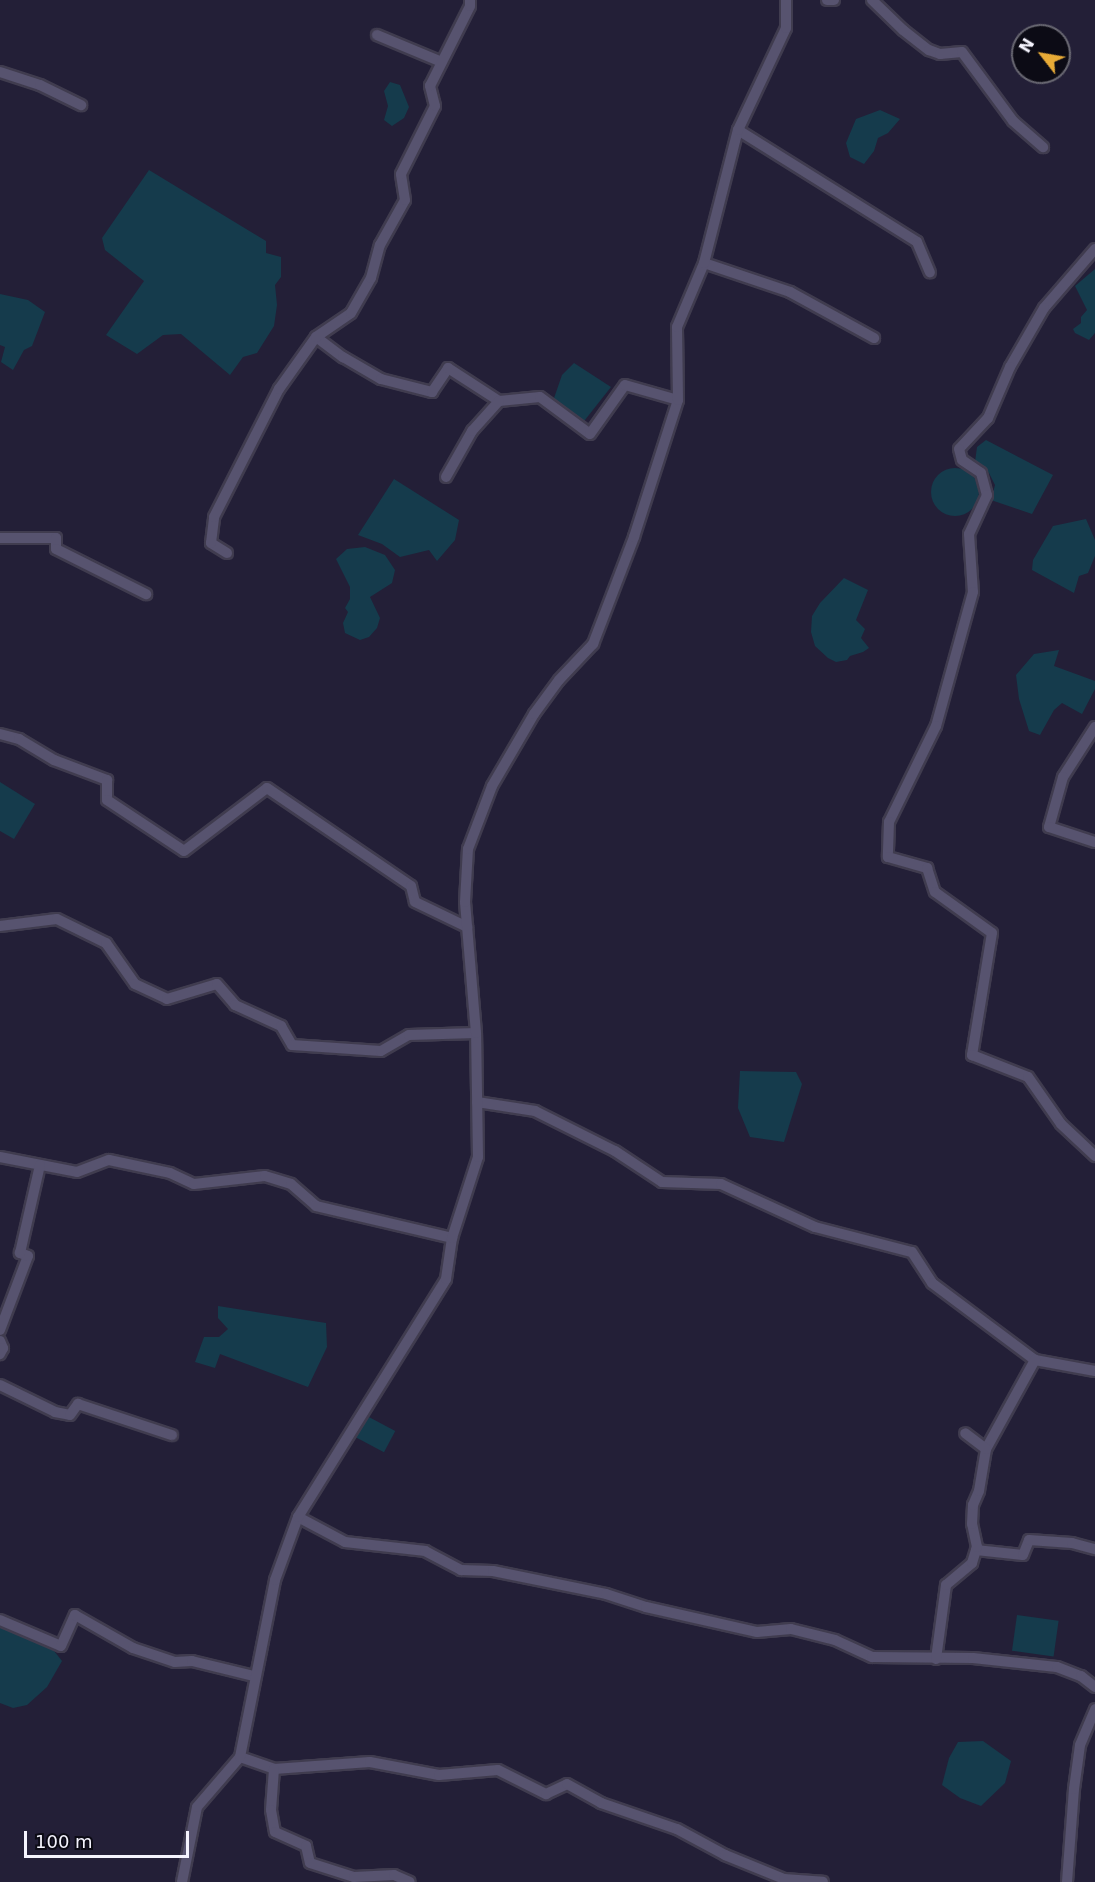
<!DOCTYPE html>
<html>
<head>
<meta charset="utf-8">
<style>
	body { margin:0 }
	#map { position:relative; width:1095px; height:1882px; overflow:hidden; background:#231f37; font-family:"DejaVu Sans",sans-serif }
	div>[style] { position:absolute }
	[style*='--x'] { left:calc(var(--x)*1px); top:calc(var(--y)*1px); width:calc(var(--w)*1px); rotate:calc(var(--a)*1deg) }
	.water>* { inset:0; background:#153b4c; transform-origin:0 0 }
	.round { border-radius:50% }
	.roads { filter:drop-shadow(2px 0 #403c4f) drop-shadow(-2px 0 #403c4f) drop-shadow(0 2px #403c4f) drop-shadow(0 -2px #403c4f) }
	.minor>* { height:10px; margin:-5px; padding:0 5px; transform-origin:5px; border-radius:5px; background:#57536f }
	span { translate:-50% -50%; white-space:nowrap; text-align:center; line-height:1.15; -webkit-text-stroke:4.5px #0c0b15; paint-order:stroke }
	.north { position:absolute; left:1011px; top:24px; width:60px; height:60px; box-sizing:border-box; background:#0c0b15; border:2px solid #696872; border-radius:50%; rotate:301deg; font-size:16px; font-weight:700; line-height:24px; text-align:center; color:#f4f3fd }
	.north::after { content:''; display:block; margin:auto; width:21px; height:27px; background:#e8ab37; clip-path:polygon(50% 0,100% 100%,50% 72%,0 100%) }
	.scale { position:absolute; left:24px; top:1831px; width:165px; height:27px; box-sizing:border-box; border:3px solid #f4f3fd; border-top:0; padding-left:8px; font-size:18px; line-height:21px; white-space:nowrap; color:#f4f3fd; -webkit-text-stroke:4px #0c0b15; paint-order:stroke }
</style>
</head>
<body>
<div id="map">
	<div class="water">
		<i style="clip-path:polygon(390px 82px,400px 85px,409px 107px,404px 118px,392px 126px,384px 120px,388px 106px,384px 91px)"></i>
		<i style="clip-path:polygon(880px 110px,900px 119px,888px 133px,878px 138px,874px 151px,864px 164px,850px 157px,846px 143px,856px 119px)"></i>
		<i style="clip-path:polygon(149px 170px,266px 241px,266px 253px,281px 257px,281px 277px,275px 285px,277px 305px,274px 326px,257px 353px,243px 357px,230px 375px,181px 334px,163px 335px,137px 354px,106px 335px,144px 281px,105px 250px,102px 238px)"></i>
		<i style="clip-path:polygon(1095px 269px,1095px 333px,1089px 340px,1075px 333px,1073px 329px,1081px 323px,1081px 317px,1087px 310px,1075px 286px)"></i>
		<i style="clip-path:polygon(0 294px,28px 300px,45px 312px,32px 346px,24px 350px,13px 370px,1px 362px,5px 347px,0 345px)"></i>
		<i style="clip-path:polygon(574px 363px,611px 387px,581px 425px,553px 401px,562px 375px)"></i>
		<i style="clip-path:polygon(986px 440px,1053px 475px,1032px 514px,991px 500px,995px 485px,989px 473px,975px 462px,977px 447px)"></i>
		<i class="round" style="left:931px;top:468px;width:48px;height:48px"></i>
		<i style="clip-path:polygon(394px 479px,459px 520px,455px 540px,437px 561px,429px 550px,400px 557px,382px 544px,358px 535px)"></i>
		<i style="clip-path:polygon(1086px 519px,1095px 540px,1095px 556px,1088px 573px,1079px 576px,1074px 593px,1032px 570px,1033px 560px,1053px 526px)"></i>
		<i style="clip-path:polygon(365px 547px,385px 555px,395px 570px,392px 583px,370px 597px,380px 618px,377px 628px,369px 637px,360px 640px,345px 633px,343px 623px,348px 612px,345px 608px,350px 599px,350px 587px,336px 559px,347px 549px)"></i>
		<i style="clip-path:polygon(844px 578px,868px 590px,856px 620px,865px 629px,861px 638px,869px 648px,863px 652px,850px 656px,847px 660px,836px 662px,828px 658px,815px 646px,811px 632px,812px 616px,820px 603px)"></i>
		<i style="clip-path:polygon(1059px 650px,1054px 666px,1095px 681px,1095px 689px,1082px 714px,1062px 703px,1054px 710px,1040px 735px,1029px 731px,1019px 699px,1016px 675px,1034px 654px)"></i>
		<i style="clip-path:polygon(0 782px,35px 804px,14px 839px,0 831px)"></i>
		<i style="clip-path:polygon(740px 1071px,796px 1072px,802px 1084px,784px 1142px,750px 1137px,738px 1108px)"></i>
		<i style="clip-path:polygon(218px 1306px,326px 1323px,327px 1347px,308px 1387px,220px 1354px,215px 1368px,195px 1362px,204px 1337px,219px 1337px,228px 1329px,218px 1318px)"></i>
		<i style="left:367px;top:1416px;width:32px;height:24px;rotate:28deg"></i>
		<i style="left:1017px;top:1615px;width:42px;height:36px;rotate:8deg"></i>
		<i style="clip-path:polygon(0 1627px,13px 1629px,51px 1647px,62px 1661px,47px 1687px,27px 1705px,13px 1708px,0 1703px)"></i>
		<i style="clip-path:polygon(983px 1741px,1011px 1761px,1005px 1783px,981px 1806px,960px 1798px,942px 1785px,949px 1758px,958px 1742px)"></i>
	</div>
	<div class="roads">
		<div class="minor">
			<i style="--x:827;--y:0;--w:7;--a:0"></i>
			<i style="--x:872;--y:0;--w:43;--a:44.1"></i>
			<i style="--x:903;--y:30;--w:33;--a:38"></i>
			<i style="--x:929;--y:50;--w:12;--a:20"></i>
			<i style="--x:940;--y:54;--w:22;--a:-5"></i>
			<i style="--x:962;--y:52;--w:86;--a:53.5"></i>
			<i style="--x:1013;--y:121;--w:40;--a:41"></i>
			<i style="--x:377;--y:35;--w:70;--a:22.6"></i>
			<i style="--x:0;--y:72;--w:42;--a:18"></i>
			<i style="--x:40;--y:85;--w:46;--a:26"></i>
			<i style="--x:738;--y:130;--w:211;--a:32"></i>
			<i style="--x:917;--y:242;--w:33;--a:67"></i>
			<i style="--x:1095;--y:249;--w:78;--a:130.8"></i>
			<i style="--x:1044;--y:308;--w:68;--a:120"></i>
			<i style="--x:1010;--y:367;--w:56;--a:113.3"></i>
			<i style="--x:988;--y:418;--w:42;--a:133.1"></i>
			<i style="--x:959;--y:449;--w:11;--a:75"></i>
			<i style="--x:962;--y:460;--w:23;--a:34"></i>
			<i style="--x:981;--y:473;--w:23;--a:75"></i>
			<i style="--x:987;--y:495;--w:43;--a:114.8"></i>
			<i style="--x:969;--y:534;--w:58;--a:86.1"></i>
			<i style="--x:973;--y:592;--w:139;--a:105.4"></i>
			<i style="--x:936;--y:726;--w:107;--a:116.1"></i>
			<i style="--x:889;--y:822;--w:35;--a:92"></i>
			<i style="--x:888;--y:857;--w:41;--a:15.8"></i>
			<i style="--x:927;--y:868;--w:25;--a:72"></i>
			<i style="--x:935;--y:892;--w:70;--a:35.7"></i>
			<i style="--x:992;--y:933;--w:124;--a:99.3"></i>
			<i style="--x:972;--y:1055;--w:60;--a:21.4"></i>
			<i style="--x:1028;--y:1077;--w:57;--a:54.9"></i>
			<i style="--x:1061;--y:1124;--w:47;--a:43.3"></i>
			<i style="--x:704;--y:263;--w:91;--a:18.6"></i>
			<i style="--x:790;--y:292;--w:96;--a:28.7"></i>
			<i style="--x:316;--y:337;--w:34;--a:37"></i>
			<i style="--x:343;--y:357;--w:44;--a:30.1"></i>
			<i style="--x:381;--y:379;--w:53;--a:14.3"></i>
			<i style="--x:432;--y:392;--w:29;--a:-56"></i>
			<i style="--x:448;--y:368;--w:61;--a:32.9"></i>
			<i style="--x:499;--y:401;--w:41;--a:-5.6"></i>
			<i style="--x:540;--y:397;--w:62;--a:36.5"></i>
			<i style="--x:590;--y:434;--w:60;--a:-54.5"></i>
			<i style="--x:625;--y:385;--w:55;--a:15.8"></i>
			<i style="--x:446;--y:477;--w:53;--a:-60.5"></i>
			<i style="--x:472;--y:431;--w:40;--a:-48"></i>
			<i style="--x:0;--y:538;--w:56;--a:0"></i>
			<i style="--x:56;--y:538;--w:11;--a:90"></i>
			<i style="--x:56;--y:549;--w:101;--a:26.6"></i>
			<i style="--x:227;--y:553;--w:19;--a:-148"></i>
			<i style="--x:211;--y:543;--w:26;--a:-83"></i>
			<i style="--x:214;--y:517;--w:144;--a:-63.1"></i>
			<i style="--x:279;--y:389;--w:64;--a:-54.6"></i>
			<i style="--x:316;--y:337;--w:42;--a:-34.4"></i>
			<i style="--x:351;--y:313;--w:40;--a:-60.3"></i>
			<i style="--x:371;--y:278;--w:34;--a:-75"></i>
			<i style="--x:380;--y:245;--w:51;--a:-60.9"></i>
			<i style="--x:405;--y:200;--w:26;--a:-99"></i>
			<i style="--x:401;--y:174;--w:76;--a:-63.4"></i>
			<i style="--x:435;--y:106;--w:21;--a:-104"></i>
			<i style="--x:430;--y:86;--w:89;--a:-63.4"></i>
			<i style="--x:470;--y:6;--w:6;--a:-90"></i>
			<i style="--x:1095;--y:727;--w:59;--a:122.6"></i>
			<i style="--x:1063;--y:777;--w:52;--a:105.6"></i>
			<i style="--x:1049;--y:827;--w:48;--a:18.1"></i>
			<i style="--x:0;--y:734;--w:20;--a:15"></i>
			<i style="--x:19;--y:739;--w:41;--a:31"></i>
			<i style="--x:54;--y:760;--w:57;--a:20.7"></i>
			<i style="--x:107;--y:780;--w:20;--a:90"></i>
			<i style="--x:107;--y:800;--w:92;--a:33.5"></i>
			<i style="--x:184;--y:851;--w:104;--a:-37.2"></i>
			<i style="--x:267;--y:788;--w:174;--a:34.2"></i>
			<i style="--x:411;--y:886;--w:16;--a:76"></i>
			<i style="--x:415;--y:902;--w:58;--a:25.7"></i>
			<i style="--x:0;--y:926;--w:57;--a:-7"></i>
			<i style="--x:57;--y:919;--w:55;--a:26.1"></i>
			<i style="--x:106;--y:943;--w:50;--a:54.7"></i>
			<i style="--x:135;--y:984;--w:35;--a:25"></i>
			<i style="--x:167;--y:999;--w:52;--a:-16.7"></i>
			<i style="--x:217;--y:984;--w:28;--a:49"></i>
			<i style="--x:235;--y:1005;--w:51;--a:24.5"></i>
			<i style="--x:281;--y:1026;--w:22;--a:60"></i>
			<i style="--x:292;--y:1045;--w:89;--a:3.9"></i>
			<i style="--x:381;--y:1051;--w:32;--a:-30"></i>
			<i style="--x:409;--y:1035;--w:67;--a:-1.7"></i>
			<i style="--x:477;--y:1102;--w:59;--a:8.8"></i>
			<i style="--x:535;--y:1111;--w:89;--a:26.6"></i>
			<i style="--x:615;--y:1151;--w:56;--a:33.4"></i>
			<i style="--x:662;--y:1182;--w:59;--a:1.9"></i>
			<i style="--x:721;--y:1184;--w:103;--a:24.6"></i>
			<i style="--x:815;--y:1227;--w:100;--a:14.5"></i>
			<i style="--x:912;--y:1252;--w:37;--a:57"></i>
			<i style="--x:932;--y:1283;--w:129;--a:36.8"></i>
			<i style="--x:1035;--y:1360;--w:61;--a:10.4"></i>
			<i style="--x:0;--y:1157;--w:78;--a:11"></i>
			<i style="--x:77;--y:1172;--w:34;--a:-21"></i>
			<i style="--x:109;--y:1160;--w:62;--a:12"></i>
			<i style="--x:170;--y:1173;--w:26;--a:25"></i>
			<i style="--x:194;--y:1184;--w:71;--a:-6.4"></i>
			<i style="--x:265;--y:1176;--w:27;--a:17"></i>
			<i style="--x:291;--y:1184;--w:33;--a:41"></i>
			<i style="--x:316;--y:1206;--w:140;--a:13.2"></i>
			<i style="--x:0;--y:1330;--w:79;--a:-69.3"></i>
			<i style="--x:28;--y:1256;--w:9;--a:-159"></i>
			<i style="--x:20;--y:1253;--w:90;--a:-77.2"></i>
			<i style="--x:0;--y:1341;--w:8;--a:67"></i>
			<i style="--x:3;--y:1348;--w:7;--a:117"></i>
			<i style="--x:0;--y:1385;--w:61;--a:26.1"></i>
			<i style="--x:55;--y:1412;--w:15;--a:11"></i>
			<i style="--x:70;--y:1415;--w:14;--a:-54"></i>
			<i style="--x:78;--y:1404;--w:99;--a:18.3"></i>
			<i style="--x:986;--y:1449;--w:102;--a:-61.2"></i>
			<i style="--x:298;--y:1517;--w:53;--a:28"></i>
			<i style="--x:345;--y:1542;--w:81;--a:6.4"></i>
			<i style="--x:425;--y:1551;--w:41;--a:27.8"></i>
			<i style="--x:461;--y:1570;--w:32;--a:2"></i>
			<i style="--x:493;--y:1571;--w:115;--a:11.5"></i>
			<i style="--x:606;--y:1594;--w:42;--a:18"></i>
			<i style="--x:646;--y:1607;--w:114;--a:12.7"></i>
			<i style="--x:757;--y:1632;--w:34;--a:-5"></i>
			<i style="--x:791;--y:1629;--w:45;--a:14"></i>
			<i style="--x:835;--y:1640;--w:41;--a:24.7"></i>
			<i style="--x:872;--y:1657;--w:101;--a:0.6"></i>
			<i style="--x:973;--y:1658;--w:84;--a:6.1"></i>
			<i style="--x:1057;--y:1667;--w:26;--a:21"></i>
			<i style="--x:1081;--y:1676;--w:18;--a:38"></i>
			<i style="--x:976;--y:1550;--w:47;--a:6.1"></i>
			<i style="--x:1023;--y:1555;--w:16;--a:-68"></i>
			<i style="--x:1029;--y:1540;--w:43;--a:4"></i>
			<i style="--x:1072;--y:1543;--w:24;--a:15"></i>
			<i style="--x:0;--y:1620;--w:66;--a:23.1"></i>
			<i style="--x:61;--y:1646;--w:34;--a:-66"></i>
			<i style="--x:75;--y:1615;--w:67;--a:29.6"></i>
			<i style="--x:133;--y:1648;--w:44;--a:18.4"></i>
			<i style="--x:175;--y:1662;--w:17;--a:-3"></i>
			<i style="--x:192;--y:1661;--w:64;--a:13.6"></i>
			<i style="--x:936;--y:1659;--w:75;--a:-82.3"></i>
			<i style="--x:946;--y:1585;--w:34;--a:-40"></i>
			<i style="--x:972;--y:1563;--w:17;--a:-73"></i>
			<i style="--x:977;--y:1547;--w:24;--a:-102"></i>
			<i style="--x:972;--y:1524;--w:19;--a:-87"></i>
			<i style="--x:973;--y:1505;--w:15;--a:-67"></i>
			<i style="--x:979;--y:1491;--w:43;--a:-80.5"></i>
			<i style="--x:986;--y:1449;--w:26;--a:-143"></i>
			<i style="--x:240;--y:1757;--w:36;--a:19"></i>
			<i style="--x:274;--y:1769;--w:96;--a:-4.2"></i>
			<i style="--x:370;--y:1762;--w:70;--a:10.7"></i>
			<i style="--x:439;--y:1775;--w:59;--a:-4.8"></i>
			<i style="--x:498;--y:1770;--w:54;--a:26.6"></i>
			<i style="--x:546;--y:1794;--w:23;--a:-25"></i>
			<i style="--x:567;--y:1784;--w:39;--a:29"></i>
			<i style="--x:601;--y:1803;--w:80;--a:18.9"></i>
			<i style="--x:677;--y:1829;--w:55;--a:28.4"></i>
			<i style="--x:725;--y:1855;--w:64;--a:22.1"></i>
			<i style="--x:784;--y:1879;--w:39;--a:4"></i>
			<i style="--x:274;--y:1769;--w:41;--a:94.2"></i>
			<i style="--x:271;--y:1810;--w:22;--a:80"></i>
			<i style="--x:275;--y:1832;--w:34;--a:24"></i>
			<i style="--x:306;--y:1846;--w:17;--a:77"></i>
			<i style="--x:310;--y:1863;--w:46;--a:17.7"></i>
			<i style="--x:354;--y:1877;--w:40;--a:-2.9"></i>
			<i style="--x:394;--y:1875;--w:17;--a:24"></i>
			<i style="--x:182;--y:1882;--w:76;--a:-78.7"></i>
			<i style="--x:197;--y:1807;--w:66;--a:-49.3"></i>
			<i style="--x:240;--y:1757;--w:180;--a:-78.8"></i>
			<i style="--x:275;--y:1580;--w:67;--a:-69.9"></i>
			<i style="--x:298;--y:1517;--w:280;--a:-58.1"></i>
			<i style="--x:446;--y:1279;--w:41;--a:-81.7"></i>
			<i style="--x:452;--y:1238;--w:85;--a:-72.2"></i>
			<i style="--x:478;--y:1157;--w:124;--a:-90.9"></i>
			<i style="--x:476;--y:1033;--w:131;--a:-94.8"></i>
			<i style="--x:465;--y:902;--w:53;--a:-86.8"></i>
			<i style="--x:468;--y:849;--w:67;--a:-69.1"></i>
			<i style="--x:492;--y:786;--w:83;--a:-59.7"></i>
			<i style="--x:534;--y:714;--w:42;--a:-53.7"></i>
			<i style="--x:559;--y:680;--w:50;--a:-46.6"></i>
			<i style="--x:593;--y:644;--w:115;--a:-69"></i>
			<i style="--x:634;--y:537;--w:144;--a:-72.2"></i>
			<i style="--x:678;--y:400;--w:73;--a:-90.8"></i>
			<i style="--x:677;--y:327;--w:69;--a:-67.1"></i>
			<i style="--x:704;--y:263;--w:137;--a:-75.7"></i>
			<i style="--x:738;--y:130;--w:113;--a:-64.8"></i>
			<i style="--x:786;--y:28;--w:28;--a:-90"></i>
			<i style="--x:1067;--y:1882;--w:93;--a:-85.7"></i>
			<i style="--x:1074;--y:1789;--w:44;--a:-82.2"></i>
			<i style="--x:1080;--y:1745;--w:39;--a:-67"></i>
		</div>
	</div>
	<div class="north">N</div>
	<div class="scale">100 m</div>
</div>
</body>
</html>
